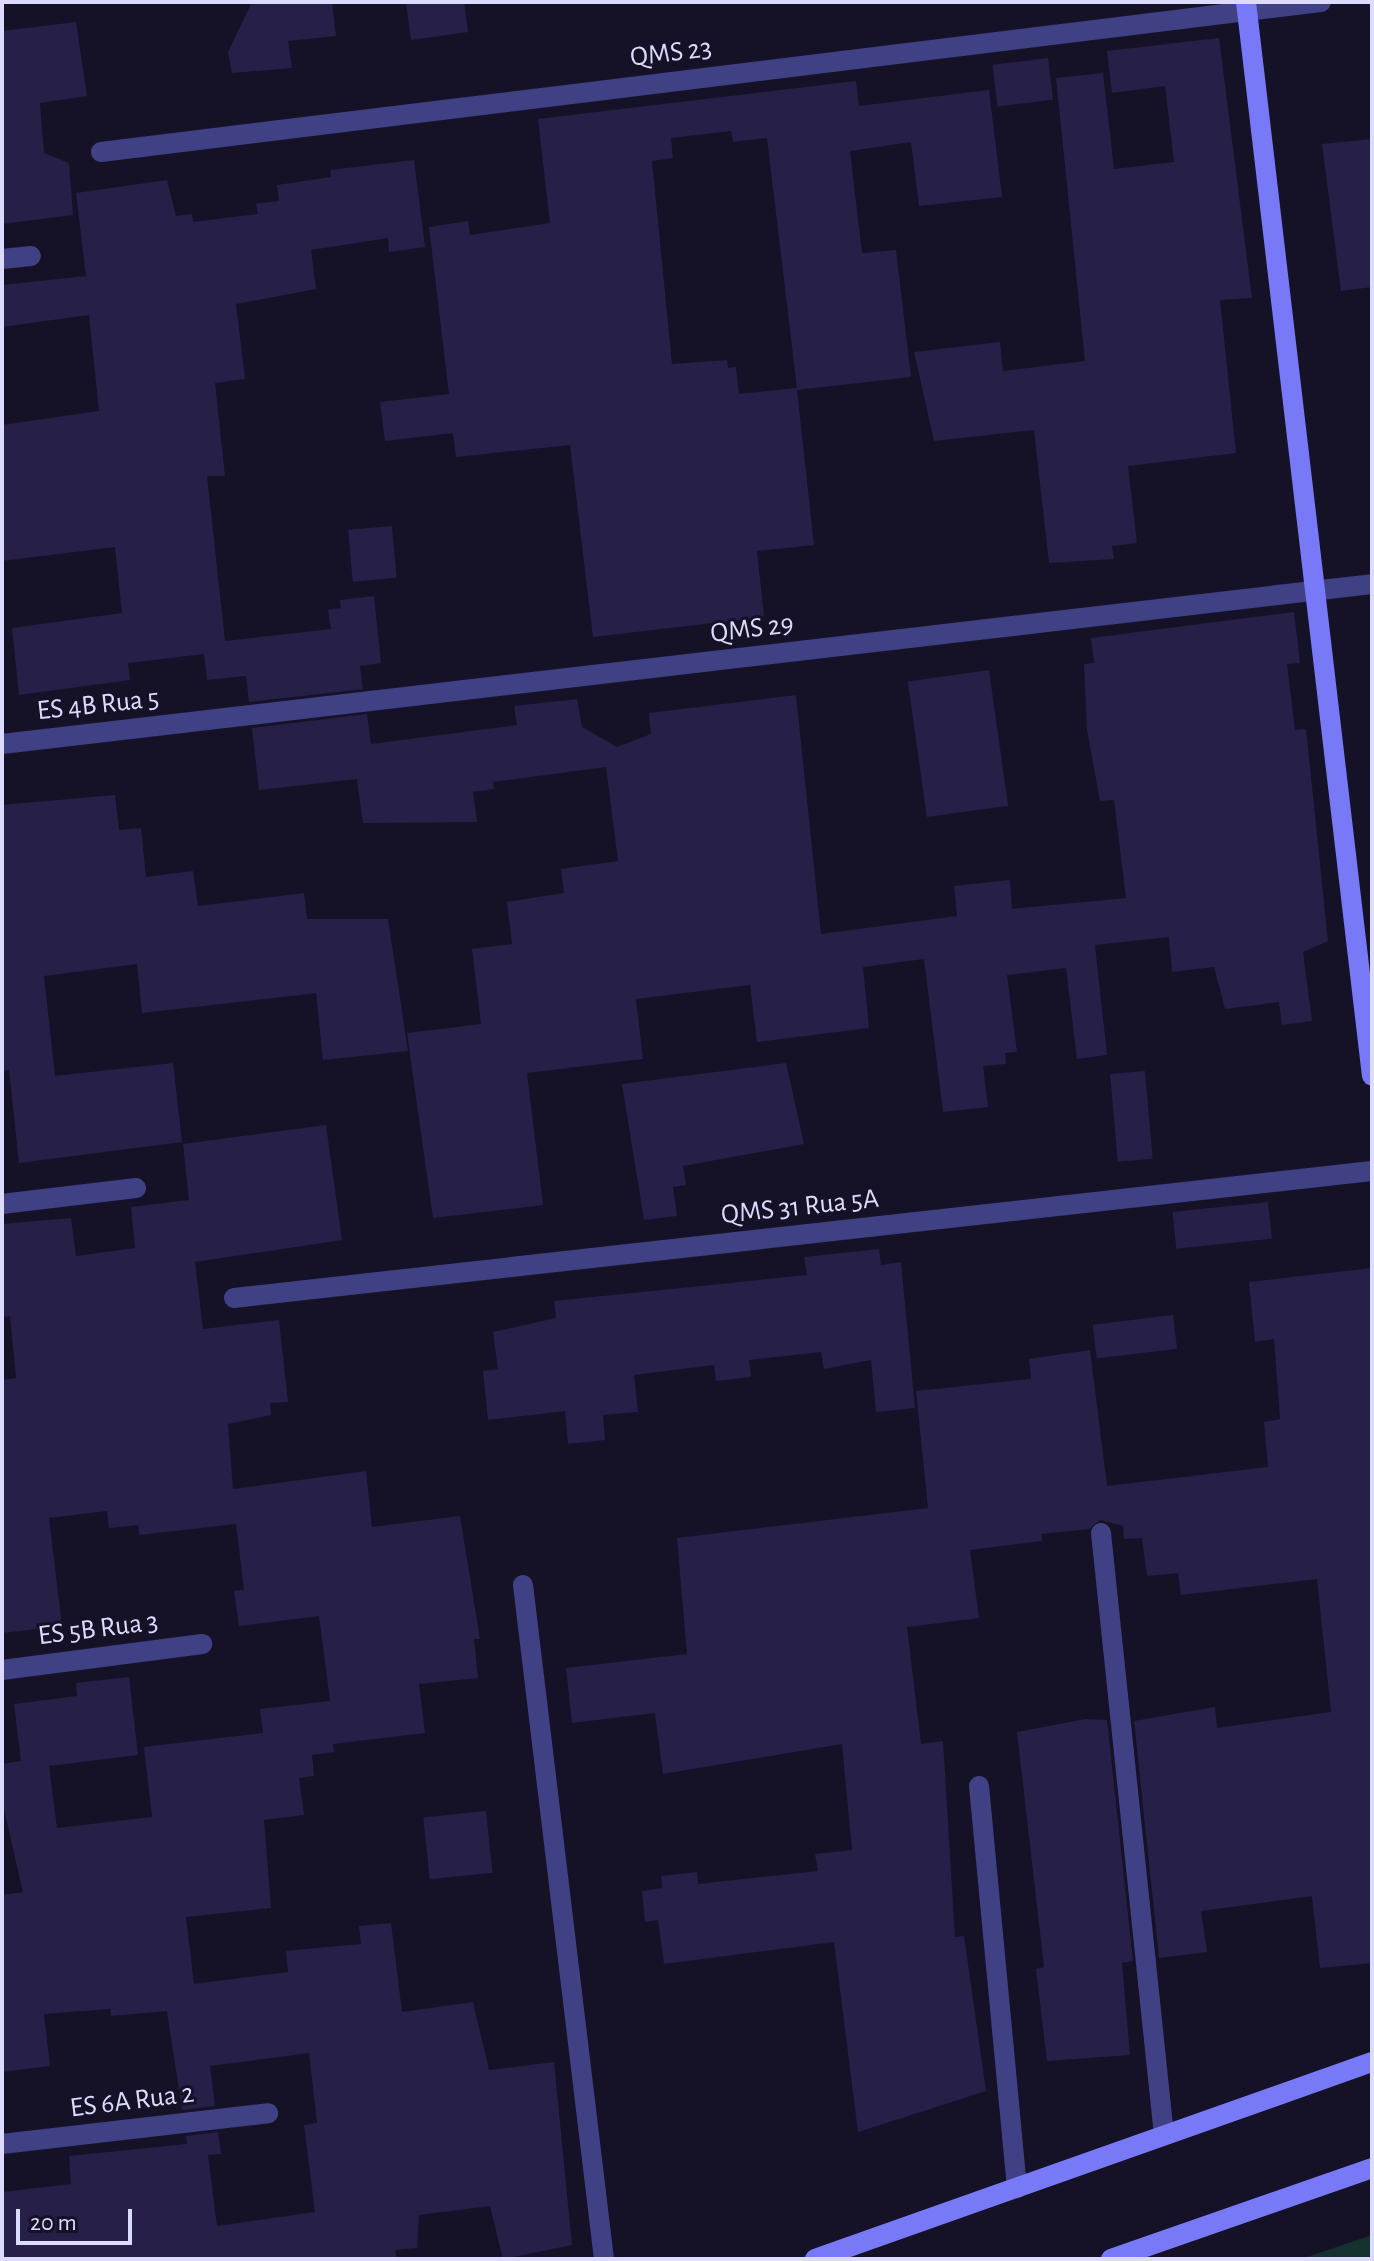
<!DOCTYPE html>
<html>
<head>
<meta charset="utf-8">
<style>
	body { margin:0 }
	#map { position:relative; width:1374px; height:2261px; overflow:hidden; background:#151228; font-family:"Alegreya Sans",sans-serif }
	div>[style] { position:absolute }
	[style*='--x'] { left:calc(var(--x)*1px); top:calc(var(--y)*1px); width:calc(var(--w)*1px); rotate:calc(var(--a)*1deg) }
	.green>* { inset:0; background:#15312f }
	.building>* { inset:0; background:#261f48; transform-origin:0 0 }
	.street>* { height:20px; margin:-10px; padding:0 10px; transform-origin:10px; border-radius:10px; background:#404084 }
	.secondary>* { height:20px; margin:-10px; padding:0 10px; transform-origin:10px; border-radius:10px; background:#7879f7 }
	span { translate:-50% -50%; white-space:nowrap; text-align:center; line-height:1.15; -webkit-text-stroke:6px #151228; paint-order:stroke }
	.street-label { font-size:28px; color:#dddbfd }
	.frame { position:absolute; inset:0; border:4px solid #dddbfd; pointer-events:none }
	.scale { position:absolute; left:16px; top:2209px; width:116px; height:36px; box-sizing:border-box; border:4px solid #dddbfd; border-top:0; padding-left:10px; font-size:24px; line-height:28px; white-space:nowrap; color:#dddbfd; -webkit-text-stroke:6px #151228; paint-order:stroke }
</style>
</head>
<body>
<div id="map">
	<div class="green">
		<i style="clip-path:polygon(1372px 2235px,1372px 2259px,1301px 2259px)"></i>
	</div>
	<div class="building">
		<i style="clip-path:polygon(252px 2px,332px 2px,336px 36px,288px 41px,292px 68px,232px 73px,228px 52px)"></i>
		<i style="clip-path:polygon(406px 2px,464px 2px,468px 32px,411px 40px)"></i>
		<i style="clip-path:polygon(76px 22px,87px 96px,40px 103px,44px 153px,69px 163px,73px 215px,2px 224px,2px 31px)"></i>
		<i style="clip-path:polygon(1219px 38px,1252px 298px,1220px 300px,1236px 453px,1128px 466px,1137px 543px,1112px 546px,1114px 559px,1049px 563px,1034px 430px,934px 441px,914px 352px,1000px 342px,1003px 371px,1085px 361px,1056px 78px,1103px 73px,1114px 169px,1174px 162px,1165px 86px,1112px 93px,1107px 51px)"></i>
		<i style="left:1048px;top:58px;width:42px;height:56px;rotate:83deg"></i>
		<i style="clip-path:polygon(evenodd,856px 81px,859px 106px,989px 90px,1002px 197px,919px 206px,911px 142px,850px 151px,862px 253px,896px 250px,911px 377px,797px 390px,814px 545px,757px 551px,764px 617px,593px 637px,570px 445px,456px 457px,453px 433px,385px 441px,380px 402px,449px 394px,429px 227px,468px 221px,470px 235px,550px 223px,538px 119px,856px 81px,731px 131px,733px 142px,767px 138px,797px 388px,739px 394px,736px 367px,728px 368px,727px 360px,672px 364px,652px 161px,673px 158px,671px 138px,731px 131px)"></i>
		<i style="clip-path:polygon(1372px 139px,1372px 287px,1341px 291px,1322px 144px)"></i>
		<i style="clip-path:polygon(414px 160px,425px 247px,389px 252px,388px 238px,311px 250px,316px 289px,236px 304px,245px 379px,215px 383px,225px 476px,207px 476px,225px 641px,331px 629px,328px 610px,341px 608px,340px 600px,374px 596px,381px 663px,360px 666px,363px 689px,249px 702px,246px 676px,207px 680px,204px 654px,128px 663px,130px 680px,19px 695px,12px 628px,122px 613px,115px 547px,2px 561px,2px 425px,99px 411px,89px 315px,2px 327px,2px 285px,86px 276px,76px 193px,167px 180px,176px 216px,192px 214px,193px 222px,258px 214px,256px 204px,279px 201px,277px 185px,331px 177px,330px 170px)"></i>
		<i style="left:392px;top:526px;width:52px;height:44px;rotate:85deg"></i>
		<i style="clip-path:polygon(1294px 612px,1300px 663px,1287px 664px,1295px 730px,1306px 729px,1328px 941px,1303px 952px,1312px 1021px,1282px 1025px,1279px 1002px,1225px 1009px,1214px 967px,1172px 972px,1169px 937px,1095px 945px,1107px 1055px,1077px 1059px,1066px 968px,1007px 975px,1017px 1052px,1005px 1053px,1006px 1064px,983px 1066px,988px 1107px,943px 1112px,924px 959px,863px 967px,869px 1028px,757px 1042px,750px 985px,636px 999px,643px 1059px,527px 1073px,543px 1205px,433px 1218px,407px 1033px,481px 1024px,472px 949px,512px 944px,507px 902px,564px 893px,561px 869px,618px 861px,606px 767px,493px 782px,494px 789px,473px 792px,477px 822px,363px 823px,357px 779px,259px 790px,252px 728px,367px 714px,371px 744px,517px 725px,514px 706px,577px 699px,582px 727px,617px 747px,651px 734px,649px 713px,796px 695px,821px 934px,957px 916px,954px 886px,1010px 880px,1012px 909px,1126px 898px,1114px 800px,1100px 801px,1087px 730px,1084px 664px,1094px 663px,1091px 638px)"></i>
		<i style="left:989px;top:670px;width:137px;height:82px;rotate:82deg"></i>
		<i style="clip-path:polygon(115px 795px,119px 830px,141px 828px,146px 877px,193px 871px,198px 906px,304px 893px,307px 919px,388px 919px,408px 1051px,323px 1060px,316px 993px,142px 1013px,137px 964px,44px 976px,55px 1076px,173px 1063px,182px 1142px,19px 1163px,9px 1070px,2px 1071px,2px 805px)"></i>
		<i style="clip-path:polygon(786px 1063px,804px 1144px,683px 1166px,686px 1185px,673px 1187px,677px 1216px,644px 1220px,622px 1084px)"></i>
		<i style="left:1145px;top:1071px;width:88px;height:35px;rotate:85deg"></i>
		<i style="clip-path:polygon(326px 1125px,342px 1240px,195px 1262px,203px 1329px,279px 1320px,288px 1402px,270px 1403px,271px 1415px,228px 1424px,233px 1489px,366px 1471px,372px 1527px,460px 1516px,480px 1639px,474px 1639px,478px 1678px,419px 1684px,425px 1733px,333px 1744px,334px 1752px,312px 1755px,314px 1776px,299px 1778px,304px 1815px,264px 1820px,271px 1908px,186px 1917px,194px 1984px,288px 1972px,286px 1951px,361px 1944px,359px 1926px,391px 1923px,402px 2012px,473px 2002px,489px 2070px,554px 2062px,572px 2245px,503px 2259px,490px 2206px,419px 2215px,417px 2248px,395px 2250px,397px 2259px,2px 2259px,2px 2192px,71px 2184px,69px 2156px,187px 2144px,186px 2136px,218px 2132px,221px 2154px,208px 2155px,217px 2226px,315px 2212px,304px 2125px,317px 2123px,309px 2053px,210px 2066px,215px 2106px,182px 2110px,167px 2011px,111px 2016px,110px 2009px,44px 2014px,50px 2066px,2px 2072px,2px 1895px,23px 1892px,2px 1801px,2px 1764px,21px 1761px,14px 1704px,77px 1696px,76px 1683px,129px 1677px,138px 1755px,49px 1766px,57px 1828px,152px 1817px,144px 1747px,263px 1733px,260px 1709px,330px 1701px,319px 1616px,239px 1626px,234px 1591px,244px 1590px,236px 1524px,139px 1535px,138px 1525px,109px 1528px,107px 1511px,49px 1518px,62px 1626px,2px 1633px,2px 1380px,16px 1378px,10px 1316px,2px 1317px,2px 1224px,71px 1218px,76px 1256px,135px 1248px,131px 1207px,189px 1200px,183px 1144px)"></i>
		<i style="left:1268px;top:1202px;width:37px;height:96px;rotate:84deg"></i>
		<i style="clip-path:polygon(879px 1249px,881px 1265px,901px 1262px,915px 1408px,876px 1412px,871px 1360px,824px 1369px,821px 1352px,749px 1360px,751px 1377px,716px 1381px,714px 1365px,634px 1375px,638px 1412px,603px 1415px,605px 1440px,568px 1444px,565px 1411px,488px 1420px,483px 1371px,498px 1369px,493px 1332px,556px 1318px,554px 1301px,807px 1275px,804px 1257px)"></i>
		<i style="clip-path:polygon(1372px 1268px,1372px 1963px,1320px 1968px,1312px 1896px,1201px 1911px,1207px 1952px,1159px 1958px,1134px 1721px,1215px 1707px,1217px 1728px,1331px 1712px,1317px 1579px,1181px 1595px,1178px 1573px,1147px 1576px,1142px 1538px,1124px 1539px,1123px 1526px,1100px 1520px,1089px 1529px,1041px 1534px,1042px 1541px,970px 1550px,979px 1618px,907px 1627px,921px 1744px,943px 1741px,955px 1937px,964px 1936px,986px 2091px,858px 2132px,834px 1942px,664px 1964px,658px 1920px,645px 1922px,642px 1891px,662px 1888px,661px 1876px,697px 1872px,698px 1884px,818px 1871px,815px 1854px,852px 1850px,842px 1744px,663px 1774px,655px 1713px,572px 1723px,566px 1668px,687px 1654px,677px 1538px,928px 1508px,916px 1391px,1031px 1379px,1029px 1359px,1090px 1350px,1107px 1486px,1268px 1467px,1264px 1422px,1280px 1419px,1274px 1339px,1255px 1342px,1249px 1282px)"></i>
		<i style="left:1173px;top:1315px;width:34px;height:81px;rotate:83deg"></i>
		<i style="clip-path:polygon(1086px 1719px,1107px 1720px,1133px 1961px,1122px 1963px,1130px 2055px,1047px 2061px,1036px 1969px,1044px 1967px,1017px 1732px)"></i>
		<i style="left:486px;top:1811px;width:62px;height:63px;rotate:84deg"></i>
	</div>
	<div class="street">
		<i style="--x:101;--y:152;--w:1229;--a:-7.01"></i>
		<i style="--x:2;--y:259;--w:29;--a:-6"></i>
		<i style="--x:2;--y:744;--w:1379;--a:-6.66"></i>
		<i style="--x:2;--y:1204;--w:135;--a:-6.8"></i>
		<i style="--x:234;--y:1298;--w:1145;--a:-6.37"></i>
		<i style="--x:1101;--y:1533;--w:605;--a:84.03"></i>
		<i style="--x:523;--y:1585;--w:679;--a:83.15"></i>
		<i style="--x:2;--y:1670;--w:202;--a:-7.4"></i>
		<i style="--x:979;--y:1786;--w:404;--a:84.6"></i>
		<i style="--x:2;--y:2144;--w:268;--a:-6.6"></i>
	</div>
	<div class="secondary">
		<i style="--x:1246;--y:2;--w:1081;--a:83.31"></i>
		<i style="--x:815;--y:2259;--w:591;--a:-19.48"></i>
		<i style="--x:1111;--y:2259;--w:276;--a:-19.2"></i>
	</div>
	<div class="street-label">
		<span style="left:671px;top:53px;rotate:-7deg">QMS 23</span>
		<span style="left:752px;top:629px;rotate:-7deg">QMS 29</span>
		<span style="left:98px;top:705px;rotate:-6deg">ES 4B Rua 5</span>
		<span style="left:800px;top:1207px;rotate:-6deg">QMS 31 Rua 5A</span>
		<span style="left:98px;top:1629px;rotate:-7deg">ES 5B Rua 3</span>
		<span style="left:132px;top:2101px;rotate:-7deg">ES 6A Rua 2</span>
	</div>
	<div class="frame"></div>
	<div class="scale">20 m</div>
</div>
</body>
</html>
